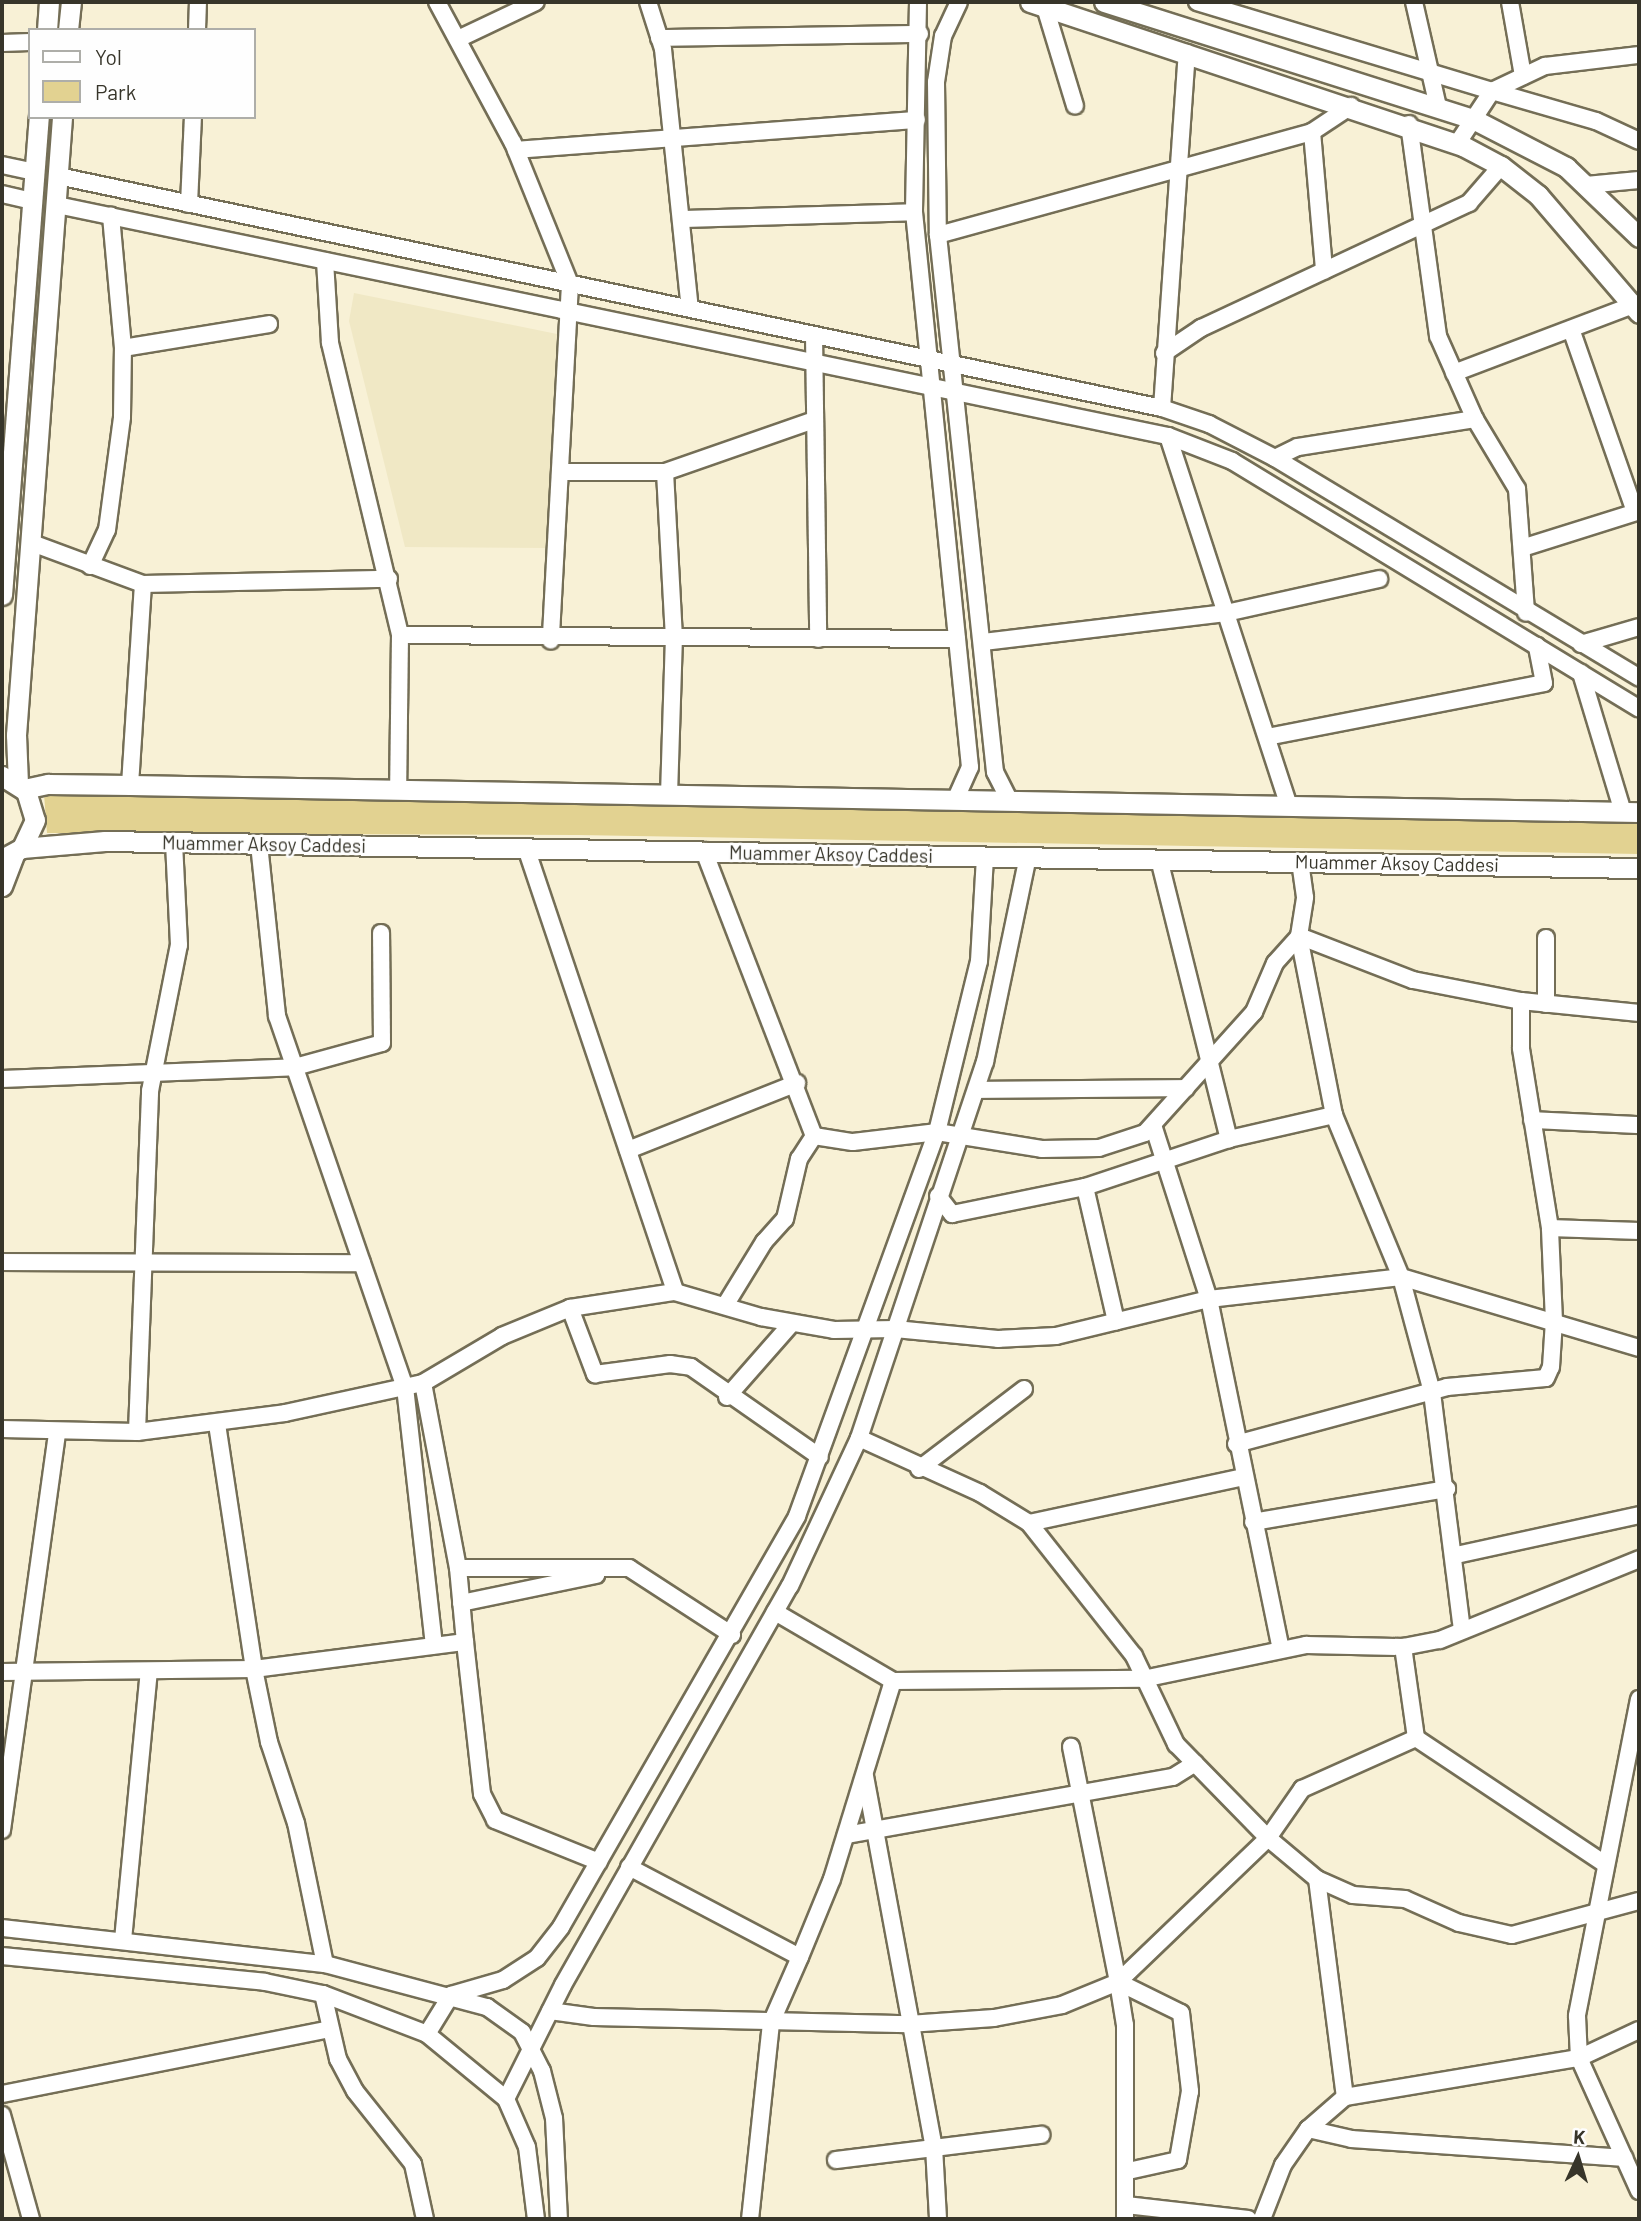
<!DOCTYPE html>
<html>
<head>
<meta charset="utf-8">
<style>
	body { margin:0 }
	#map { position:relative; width:1641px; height:2221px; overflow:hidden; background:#f8f1d6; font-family:Barlow,sans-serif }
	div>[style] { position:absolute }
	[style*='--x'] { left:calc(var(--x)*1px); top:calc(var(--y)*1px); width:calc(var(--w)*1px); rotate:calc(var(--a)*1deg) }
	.built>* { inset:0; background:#f0e8c5 }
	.green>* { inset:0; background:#e2d291 }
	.roads { filter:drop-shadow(2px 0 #746e56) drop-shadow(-2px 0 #746e56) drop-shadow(0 2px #746e56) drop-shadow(0 -2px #746e56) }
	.minor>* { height:16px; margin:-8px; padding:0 8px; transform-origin:8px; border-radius:8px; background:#fff }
	.major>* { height:19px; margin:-9.5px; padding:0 9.5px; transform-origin:9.5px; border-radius:9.5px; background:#fff }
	span { translate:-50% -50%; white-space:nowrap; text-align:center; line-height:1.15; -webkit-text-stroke:5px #fefefe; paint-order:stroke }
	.street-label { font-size:19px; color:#37352a }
	.frame { position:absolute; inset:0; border:4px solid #37352a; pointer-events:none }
	.legend { position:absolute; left:28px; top:28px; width:228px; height:91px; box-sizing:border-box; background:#fefefe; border:2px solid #aeaea9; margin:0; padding:9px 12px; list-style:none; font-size:21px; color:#37352a }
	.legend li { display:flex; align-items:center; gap:14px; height:35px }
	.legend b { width:35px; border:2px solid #aeaea9 }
	.north { position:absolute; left:1543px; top:2123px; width:70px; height:70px; -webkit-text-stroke:5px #fefefe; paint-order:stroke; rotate:4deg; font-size:19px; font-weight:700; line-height:28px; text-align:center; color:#37352a }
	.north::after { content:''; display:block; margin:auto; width:24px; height:32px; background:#37352a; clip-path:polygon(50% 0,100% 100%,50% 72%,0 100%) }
</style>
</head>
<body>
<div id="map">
	<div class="built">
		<i style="clip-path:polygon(354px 293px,557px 334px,546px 548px,405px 547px,349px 321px)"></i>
	</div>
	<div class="green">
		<i style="clip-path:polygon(44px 794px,1639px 822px,1639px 854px,578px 835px,47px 833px)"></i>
	</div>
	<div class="roads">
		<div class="minor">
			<i style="--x:437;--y:2;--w:160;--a:61.7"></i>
			<i style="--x:513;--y:143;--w:152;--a:68"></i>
			<i style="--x:570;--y:284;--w:357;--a:93.1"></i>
			<i style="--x:648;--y:2;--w:49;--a:72.3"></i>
			<i style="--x:663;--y:49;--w:261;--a:84.1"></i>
			<i style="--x:918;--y:2;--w:210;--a:91.1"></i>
			<i style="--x:914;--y:212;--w:558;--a:84.24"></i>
			<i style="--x:970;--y:767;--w:34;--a:114"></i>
			<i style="--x:959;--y:2;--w:38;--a:115"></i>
			<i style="--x:943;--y:36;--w:47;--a:98.7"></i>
			<i style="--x:936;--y:82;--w:153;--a:89.3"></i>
			<i style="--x:938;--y:235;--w:540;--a:83.94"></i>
			<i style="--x:995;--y:772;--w:29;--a:63"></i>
			<i style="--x:1197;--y:2;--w:308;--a:16.8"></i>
			<i style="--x:1492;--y:91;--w:59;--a:-25.3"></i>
			<i style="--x:1545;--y:66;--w:95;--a:-6.7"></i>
			<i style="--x:1414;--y:2;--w:108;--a:77.1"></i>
			<i style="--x:1510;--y:2;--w:75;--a:80"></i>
			<i style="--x:1045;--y:7;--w:103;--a:73.1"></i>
			<i style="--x:197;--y:30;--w:28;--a:-88"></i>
			<i style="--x:659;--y:38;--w:261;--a:-0.9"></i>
			<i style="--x:458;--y:39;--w:86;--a:-25.4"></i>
			<i style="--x:2;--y:43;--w:28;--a:-2"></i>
			<i style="--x:1409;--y:124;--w:214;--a:82.2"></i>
			<i style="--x:1438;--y:336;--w:91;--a:66"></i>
			<i style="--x:1475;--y:419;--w:82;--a:59"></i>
			<i style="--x:1517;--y:489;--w:124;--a:85.8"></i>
			<i style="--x:1312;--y:132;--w:139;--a:85"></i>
			<i style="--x:1457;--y:144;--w:64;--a:-56.6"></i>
			<i style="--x:1492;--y:91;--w:108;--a:16.1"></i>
			<i style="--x:1596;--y:121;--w:47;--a:24.9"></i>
			<i style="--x:516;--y:150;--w:402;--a:-4.3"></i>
			<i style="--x:2;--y:165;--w:33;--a:12"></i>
			<i style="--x:58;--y:176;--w:1128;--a:11.87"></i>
			<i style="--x:1162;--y:408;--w:50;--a:18.8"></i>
			<i style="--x:1209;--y:424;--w:74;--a:27.3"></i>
			<i style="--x:1275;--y:458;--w:425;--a:31.1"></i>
			<i style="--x:1586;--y:185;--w:53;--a:-5.4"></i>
			<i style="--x:2;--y:194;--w:31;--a:13"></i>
			<i style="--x:189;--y:204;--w:87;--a:-87.4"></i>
			<i style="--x:57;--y:205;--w:1135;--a:11.75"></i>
			<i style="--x:1168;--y:436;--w:69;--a:21.3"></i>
			<i style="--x:1232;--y:461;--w:476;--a:31.3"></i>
			<i style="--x:684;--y:219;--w:230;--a:-1.7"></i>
			<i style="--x:938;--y:235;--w:388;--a:-15.4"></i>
			<i style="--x:1312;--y:132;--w:47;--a:-33.7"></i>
			<i style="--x:325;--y:261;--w:82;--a:86.5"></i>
			<i style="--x:330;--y:343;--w:300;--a:76.5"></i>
			<i style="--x:400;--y:635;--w:154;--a:90.7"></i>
			<i style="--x:1571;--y:329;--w:194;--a:70.7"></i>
			<i style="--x:814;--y:335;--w:304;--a:89.2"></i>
			<i style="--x:123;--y:348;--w:148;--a:-9.3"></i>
			<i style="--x:1164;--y:353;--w:45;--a:-34"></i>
			<i style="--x:1201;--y:328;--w:296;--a:-25"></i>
			<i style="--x:1469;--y:203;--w:49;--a:-49.1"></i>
			<i style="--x:1454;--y:373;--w:195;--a:-20.8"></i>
			<i style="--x:1162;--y:408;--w:356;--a:-86"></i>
			<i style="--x:1168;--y:436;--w:386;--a:71.9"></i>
			<i style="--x:1275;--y:458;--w:25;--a:-26"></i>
			<i style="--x:1298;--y:447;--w:179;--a:-9"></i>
			<i style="--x:562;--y:472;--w:103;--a:0"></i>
			<i style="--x:665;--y:472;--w:158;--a:-19.2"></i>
			<i style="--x:665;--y:472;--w:164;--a:86.9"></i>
			<i style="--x:674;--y:636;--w:157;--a:91.8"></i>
			<i style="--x:32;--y:543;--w:118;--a:20.3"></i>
			<i style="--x:143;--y:584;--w:246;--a:-1.2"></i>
			<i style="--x:1522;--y:548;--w:123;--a:-17.5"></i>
			<i style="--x:90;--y:566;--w:40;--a:-65"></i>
			<i style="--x:107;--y:530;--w:114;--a:-82.4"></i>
			<i style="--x:122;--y:417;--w:69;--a:-89.2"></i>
			<i style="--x:123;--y:348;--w:133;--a:-95.2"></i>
			<i style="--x:400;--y:635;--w:557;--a:0.41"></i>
			<i style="--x:983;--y:642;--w:245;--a:-6.8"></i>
			<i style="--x:1226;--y:613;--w:157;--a:-12.5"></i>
			<i style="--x:1581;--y:644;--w:60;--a:-16.3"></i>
			<i style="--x:1581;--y:673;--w:145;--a:73.2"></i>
			<i style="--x:1267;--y:737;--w:282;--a:-11"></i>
			<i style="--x:1544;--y:683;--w:38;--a:-101"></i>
			<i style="--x:130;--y:785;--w:201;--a:-86.3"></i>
			<i style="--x:259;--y:844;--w:173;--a:84"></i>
			<i style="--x:277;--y:1016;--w:392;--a:71"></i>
			<i style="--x:405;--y:1387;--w:260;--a:83.6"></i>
			<i style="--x:526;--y:848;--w:468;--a:71.4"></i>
			<i style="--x:704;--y:851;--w:305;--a:68.9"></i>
			<i style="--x:814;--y:1136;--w:39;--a:9"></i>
			<i style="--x:853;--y:1142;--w:85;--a:-6.8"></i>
			<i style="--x:937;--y:1132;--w:106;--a:9.2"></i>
			<i style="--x:1042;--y:1149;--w:57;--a:-1"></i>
			<i style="--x:1099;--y:1148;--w:48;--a:-18.1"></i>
			<i style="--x:1145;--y:1133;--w:163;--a:-48"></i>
			<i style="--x:1254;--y:1012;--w:53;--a:-66.8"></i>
			<i style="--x:1275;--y:963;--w:36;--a:-48"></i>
			<i style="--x:1299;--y:936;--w:39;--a:-81"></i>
			<i style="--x:1305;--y:897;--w:35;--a:-98"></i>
			<i style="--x:1159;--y:859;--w:289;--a:76"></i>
			<i style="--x:1229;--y:1139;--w:108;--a:-12.9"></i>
			<i style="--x:1546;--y:938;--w:66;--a:90"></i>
			<i style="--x:2;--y:1079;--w:293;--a:-2.3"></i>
			<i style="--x:295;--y:1067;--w:90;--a:-15.4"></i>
			<i style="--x:382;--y:1043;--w:110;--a:-90.5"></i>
			<i style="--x:976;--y:1090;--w:210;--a:-0.5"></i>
			<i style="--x:1532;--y:1120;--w:107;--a:2.7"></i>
			<i style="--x:1153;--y:1125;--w:183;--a:72.2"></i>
			<i style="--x:1209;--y:1299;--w:357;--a:78.4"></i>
			<i style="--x:628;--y:1150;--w:182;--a:-21.6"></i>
			<i style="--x:1085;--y:1187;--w:138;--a:77"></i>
			<i style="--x:938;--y:1196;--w:23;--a:52"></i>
			<i style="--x:952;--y:1214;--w:136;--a:-11.5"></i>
			<i style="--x:1085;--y:1187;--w:152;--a:-18.4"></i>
			<i style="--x:1550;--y:1228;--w:89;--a:1.9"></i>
			<i style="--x:2;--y:1262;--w:360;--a:0.2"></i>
			<i style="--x:726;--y:1304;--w:73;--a:-58.5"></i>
			<i style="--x:764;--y:1242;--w:31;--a:-48"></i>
			<i style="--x:785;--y:1219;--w:62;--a:-76.9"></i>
			<i style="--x:799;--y:1159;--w:27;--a:-57"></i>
			<i style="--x:570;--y:1308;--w:71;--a:69.3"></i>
			<i style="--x:595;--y:1374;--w:76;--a:-7.6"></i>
			<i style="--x:670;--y:1364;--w:21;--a:8"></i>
			<i style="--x:691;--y:1367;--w:157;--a:34.9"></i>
			<i style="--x:423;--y:1383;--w:188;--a:79.3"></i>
			<i style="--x:458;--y:1568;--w:74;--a:84.6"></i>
			<i style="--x:727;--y:1397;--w:98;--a:-48.7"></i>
			<i style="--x:217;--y:1424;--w:248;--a:81.4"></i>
			<i style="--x:254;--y:1669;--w:75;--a:78.4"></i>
			<i style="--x:269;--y:1742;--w:85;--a:71.6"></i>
			<i style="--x:296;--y:1823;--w:144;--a:78.4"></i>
			<i style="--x:2;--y:1429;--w:135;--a:1.3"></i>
			<i style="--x:137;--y:1432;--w:149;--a:-7.3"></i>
			<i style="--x:285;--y:1413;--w:141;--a:-12.3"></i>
			<i style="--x:423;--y:1383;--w:92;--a:-30.7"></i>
			<i style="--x:502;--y:1336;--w:74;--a:-22.4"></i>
			<i style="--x:570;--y:1308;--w:106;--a:-8.7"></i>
			<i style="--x:675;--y:1292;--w:90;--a:16.2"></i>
			<i style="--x:761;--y:1317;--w:74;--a:10.1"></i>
			<i style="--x:834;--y:1330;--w:61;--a:-0.9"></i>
			<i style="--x:895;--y:1329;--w:103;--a:5.5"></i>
			<i style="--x:998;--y:1339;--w:58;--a:-3"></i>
			<i style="--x:1056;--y:1336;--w:157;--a:-13.6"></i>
			<i style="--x:1209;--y:1299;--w:193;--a:-6.5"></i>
			<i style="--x:1401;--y:1277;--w:248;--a:16.6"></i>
			<i style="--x:137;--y:1432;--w:341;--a:-87.8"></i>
			<i style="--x:150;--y:1091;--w:149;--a:-78.8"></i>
			<i style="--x:179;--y:945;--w:103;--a:-92.8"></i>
			<i style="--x:859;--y:1438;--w:133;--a:24.4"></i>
			<i style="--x:980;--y:1493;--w:57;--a:31.5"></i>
			<i style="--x:1029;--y:1523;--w:169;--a:51.7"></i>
			<i style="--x:1134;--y:1656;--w:98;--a:64.5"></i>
			<i style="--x:1176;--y:1744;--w:132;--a:45.6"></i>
			<i style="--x:1268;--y:1838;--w:64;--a:39.9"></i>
			<i style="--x:1317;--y:1879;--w:39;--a:24"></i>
			<i style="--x:1353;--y:1895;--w:52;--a:4.4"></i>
			<i style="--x:1405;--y:1899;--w:59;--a:24"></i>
			<i style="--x:1459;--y:1923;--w:54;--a:12.8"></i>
			<i style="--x:1512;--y:1935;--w:131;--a:-15"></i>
			<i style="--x:1236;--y:1444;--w:219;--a:-15.1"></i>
			<i style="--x:1447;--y:1387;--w:99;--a:-5.2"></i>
			<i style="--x:1546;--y:1378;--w:12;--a:-66"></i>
			<i style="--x:1551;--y:1367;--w:46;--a:-86.3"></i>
			<i style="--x:1554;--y:1321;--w:93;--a:-92.5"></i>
			<i style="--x:1550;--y:1228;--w:182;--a:-99.2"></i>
			<i style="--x:1521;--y:1048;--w:47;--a:-90"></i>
			<i style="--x:919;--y:1469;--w:132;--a:-37.3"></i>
			<i style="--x:1253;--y:1522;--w:197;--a:-9.7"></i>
			<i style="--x:1029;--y:1523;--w:219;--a:-12.1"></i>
			<i style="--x:1456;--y:1555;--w:187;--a:-12.3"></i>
			<i style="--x:458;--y:1568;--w:171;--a:0"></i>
			<i style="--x:629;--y:1568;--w:123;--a:33"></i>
			<i style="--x:461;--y:1603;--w:138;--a:-11.7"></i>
			<i style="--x:775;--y:1612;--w:137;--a:30.3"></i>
			<i style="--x:893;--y:1681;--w:250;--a:-0.5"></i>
			<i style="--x:1143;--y:1679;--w:167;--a:-11.8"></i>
			<i style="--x:1306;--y:1645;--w:97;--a:1.2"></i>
			<i style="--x:1403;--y:1647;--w:38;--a:-11"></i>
			<i style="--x:1440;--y:1640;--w:215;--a:-22.1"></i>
			<i style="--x:1462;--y:1630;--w:240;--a:-97.2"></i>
			<i style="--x:1432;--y:1392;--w:119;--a:-105.1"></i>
			<i style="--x:1401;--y:1277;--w:175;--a:-112.5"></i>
			<i style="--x:1334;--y:1115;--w:182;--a:-101.1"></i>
			<i style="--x:1299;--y:936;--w:122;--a:21.1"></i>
			<i style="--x:1413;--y:980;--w:110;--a:11"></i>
			<i style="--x:1521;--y:1001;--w:119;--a:5.8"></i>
			<i style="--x:2;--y:1672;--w:252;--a:-0.7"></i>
			<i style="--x:254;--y:1669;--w:213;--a:-7.3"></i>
			<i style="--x:465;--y:1642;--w:153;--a:83.6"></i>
			<i style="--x:482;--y:1794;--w:29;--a:63"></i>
			<i style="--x:495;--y:1820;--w:112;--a:22"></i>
			<i style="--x:1639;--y:1699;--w:323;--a:101.1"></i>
			<i style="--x:1577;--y:2016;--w:42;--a:87.3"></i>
			<i style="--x:1579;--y:2058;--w:146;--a:65.7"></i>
			<i style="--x:1416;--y:1738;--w:227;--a:33.7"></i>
			<i style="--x:865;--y:1776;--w:377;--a:79.5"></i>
			<i style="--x:934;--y:2147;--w:72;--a:86.8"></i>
			<i style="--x:2;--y:1830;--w:401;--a:-82.1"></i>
			<i style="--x:846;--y:1835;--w:332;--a:-10.1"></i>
			<i style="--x:1173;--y:1777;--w:26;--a:-32"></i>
			<i style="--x:629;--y:1867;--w:193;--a:27.8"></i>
			<i style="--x:800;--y:1957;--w:72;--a:113.7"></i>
			<i style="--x:771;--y:2023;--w:197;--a:96.1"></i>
			<i style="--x:1317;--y:1879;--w:220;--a:82.7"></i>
			<i style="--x:2;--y:1928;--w:325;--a:6.4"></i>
			<i style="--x:325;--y:1964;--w:168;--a:14.9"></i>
			<i style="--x:487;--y:2007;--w:43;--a:35.5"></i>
			<i style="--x:522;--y:2032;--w:44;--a:62.9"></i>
			<i style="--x:542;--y:2071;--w:49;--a:75.7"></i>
			<i style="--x:554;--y:2118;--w:101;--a:87.2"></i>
			<i style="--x:123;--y:1940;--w:269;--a:-84.5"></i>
			<i style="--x:2;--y:1956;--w:264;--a:5.6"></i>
			<i style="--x:265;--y:1982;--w:59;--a:11.7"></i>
			<i style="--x:323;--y:1994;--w:111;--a:21"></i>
			<i style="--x:427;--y:2034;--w:102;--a:39.4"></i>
			<i style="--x:506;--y:2099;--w:52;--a:66.4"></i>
			<i style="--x:527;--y:2147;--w:73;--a:82.9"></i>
			<i style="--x:800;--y:1957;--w:84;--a:-67.7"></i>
			<i style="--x:832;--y:1879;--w:207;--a:-72.9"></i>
			<i style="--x:1118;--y:1982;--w:208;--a:-43.8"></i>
			<i style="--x:1268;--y:1838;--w:60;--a:-55.2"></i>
			<i style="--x:1302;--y:1789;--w:125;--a:-24.1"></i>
			<i style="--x:1416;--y:1738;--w:92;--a:-98.1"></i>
			<i style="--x:1118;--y:1982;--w:70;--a:26.2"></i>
			<i style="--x:1181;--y:2013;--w:79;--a:83.4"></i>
			<i style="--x:1190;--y:2091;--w:70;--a:99.9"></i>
			<i style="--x:1178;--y:2160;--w:51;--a:167.6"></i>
			<i style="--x:1118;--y:1982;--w:44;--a:80.8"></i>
			<i style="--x:1125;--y:2025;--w:194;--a:90"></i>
			<i style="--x:323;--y:1994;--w:67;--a:77"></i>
			<i style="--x:338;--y:2059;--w:36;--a:62"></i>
			<i style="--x:355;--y:2091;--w:93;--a:51.5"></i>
			<i style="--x:413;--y:2164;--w:56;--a:77.7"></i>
			<i style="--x:550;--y:2011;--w:44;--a:7.8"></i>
			<i style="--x:594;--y:2017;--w:315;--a:1.3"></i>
			<i style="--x:909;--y:2024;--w:85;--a:-4"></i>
			<i style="--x:994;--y:2018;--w:69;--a:-10.8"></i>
			<i style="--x:1062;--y:2005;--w:61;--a:-22.3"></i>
			<i style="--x:1118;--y:1982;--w:240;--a:-101.3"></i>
			<i style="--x:427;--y:2034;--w:46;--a:-58.4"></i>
			<i style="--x:451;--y:1995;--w:54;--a:-16.1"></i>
			<i style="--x:503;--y:1980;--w:40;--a:-32.9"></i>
			<i style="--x:537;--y:1958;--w:39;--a:-52"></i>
			<i style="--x:561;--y:1927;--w:474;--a:-60.1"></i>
			<i style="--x:797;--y:1516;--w:409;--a:-70"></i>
			<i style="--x:937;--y:1132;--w:176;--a:-76.2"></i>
			<i style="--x:979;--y:961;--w:105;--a:-86.7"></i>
			<i style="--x:2;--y:2094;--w:333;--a:-11.2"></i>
			<i style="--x:506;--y:2099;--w:127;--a:-63.4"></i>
			<i style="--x:563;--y:1985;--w:459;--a:-60.4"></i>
			<i style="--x:790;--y:1586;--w:163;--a:-65"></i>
			<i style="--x:859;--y:1438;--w:397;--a:-71.5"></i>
			<i style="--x:985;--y:1062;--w:209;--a:-78.2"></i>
			<i style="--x:2;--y:2115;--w:108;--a:74.4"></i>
			<i style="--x:1308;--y:2129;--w:45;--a:12.8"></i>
			<i style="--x:1352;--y:2139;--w:273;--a:4"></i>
			<i style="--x:836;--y:2160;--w:207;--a:-7"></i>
			<i style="--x:1126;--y:2205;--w:123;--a:6.5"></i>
			<i style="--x:1262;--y:2219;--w:58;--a:-68.7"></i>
			<i style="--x:1283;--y:2165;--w:44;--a:-55.2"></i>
			<i style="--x:1308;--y:2129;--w:49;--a:-40.9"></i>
			<i style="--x:1345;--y:2097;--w:237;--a:-9.5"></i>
			<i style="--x:1579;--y:2058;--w:66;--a:-25"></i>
		</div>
		<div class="major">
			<i style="--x:1030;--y:2;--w:456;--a:18.4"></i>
			<i style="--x:1463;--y:146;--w:43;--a:27.8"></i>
			<i style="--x:1501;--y:166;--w:47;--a:38.1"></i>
			<i style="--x:1538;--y:195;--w:155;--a:49.4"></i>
			<i style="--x:1104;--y:2;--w:387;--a:17.6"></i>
			<i style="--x:1473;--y:119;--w:105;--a:27.3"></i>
			<i style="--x:1566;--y:167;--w:101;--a:43.8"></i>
			<i style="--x:47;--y:30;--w:28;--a:-86"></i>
			<i style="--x:68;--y:30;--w:28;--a:-84"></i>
			<i style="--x:2;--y:595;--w:479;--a:-85.6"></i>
			<i style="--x:2;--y:776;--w:28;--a:32"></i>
			<i style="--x:26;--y:791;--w:30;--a:73"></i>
			<i style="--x:35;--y:820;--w:31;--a:115"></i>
			<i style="--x:22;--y:848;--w:23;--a:151"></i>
			<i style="--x:18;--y:784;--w:49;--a:-92.3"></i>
			<i style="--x:16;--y:735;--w:620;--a:-85.74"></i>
			<i style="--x:24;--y:789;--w:25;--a:-12"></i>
			<i style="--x:48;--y:784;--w:82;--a:0.7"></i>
			<i style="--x:130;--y:785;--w:1509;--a:1.03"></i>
			<i style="--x:22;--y:848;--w:83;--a:-4.8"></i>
			<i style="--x:105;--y:841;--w:1534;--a:1.01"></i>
			<i style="--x:2;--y:886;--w:34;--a:-69"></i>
		</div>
	</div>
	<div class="street-label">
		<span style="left:264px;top:844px;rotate:1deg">Muammer Aksoy Caddesi</span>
		<span style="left:831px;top:854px;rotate:1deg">Muammer Aksoy Caddesi</span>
		<span style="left:1397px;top:863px;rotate:1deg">Muammer Aksoy Caddesi</span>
	</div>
	<div class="frame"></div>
	<ul class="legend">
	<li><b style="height:9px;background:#fff"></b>Yol</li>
	<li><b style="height:19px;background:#e2d291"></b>Park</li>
	</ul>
	<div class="north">K</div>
</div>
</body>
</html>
